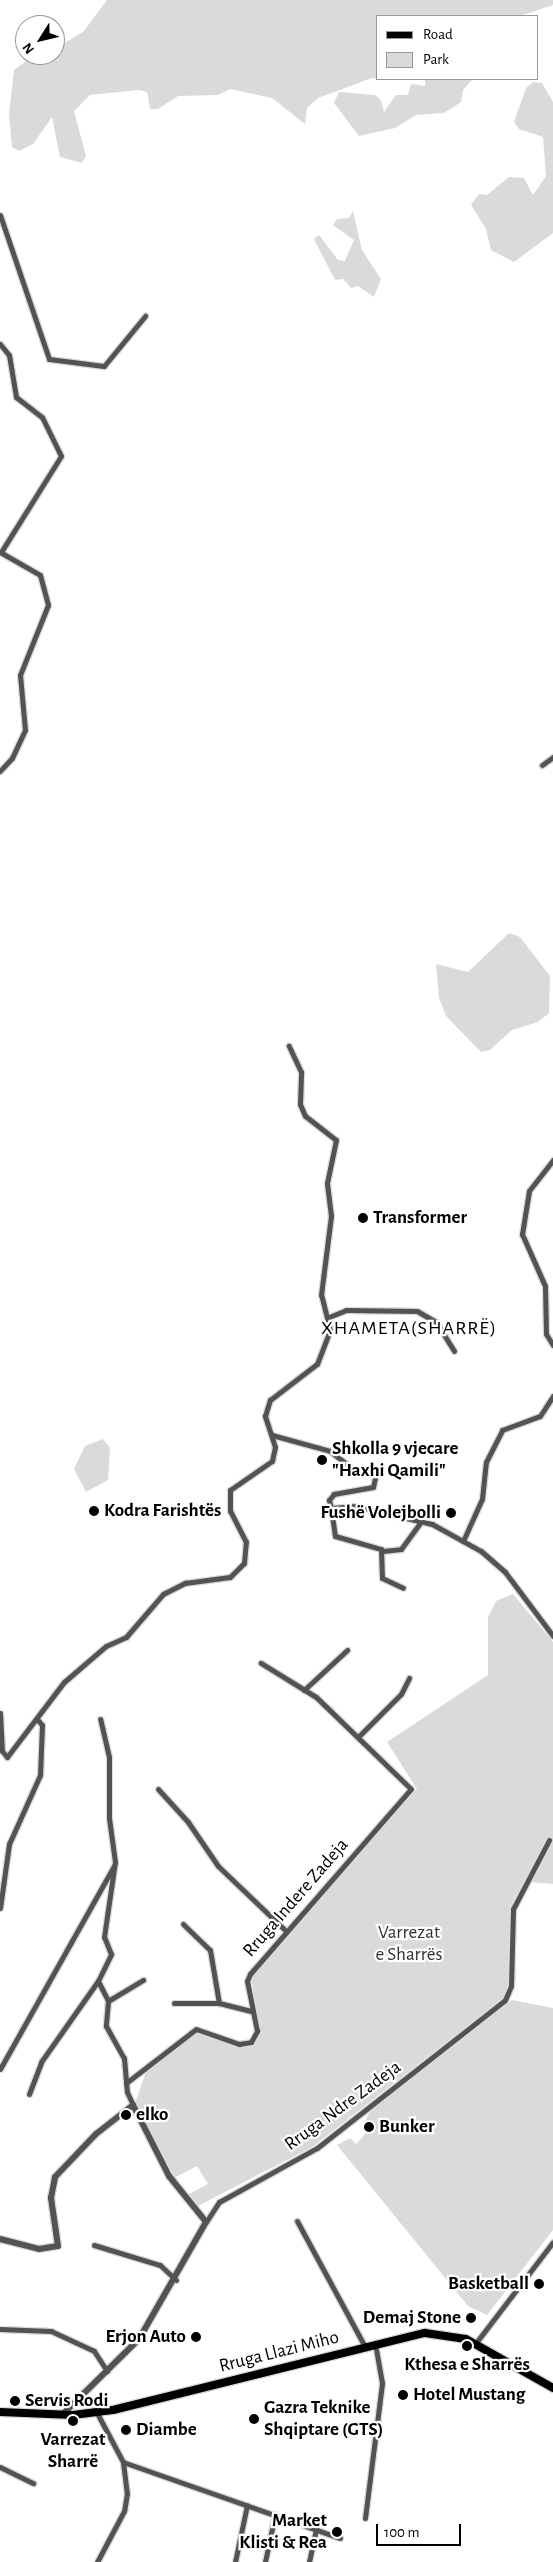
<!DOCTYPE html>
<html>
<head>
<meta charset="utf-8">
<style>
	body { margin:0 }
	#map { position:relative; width:553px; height:2562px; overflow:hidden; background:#fff; font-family:"Alegreya Sans",sans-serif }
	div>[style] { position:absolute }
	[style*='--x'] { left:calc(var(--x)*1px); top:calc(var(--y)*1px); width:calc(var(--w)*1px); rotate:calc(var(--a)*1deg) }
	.green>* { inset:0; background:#dadada }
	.roads { filter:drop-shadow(1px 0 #dbdbdb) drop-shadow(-1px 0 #dbdbdb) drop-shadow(0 1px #dbdbdb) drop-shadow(0 -1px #dbdbdb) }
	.minor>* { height:5px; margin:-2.5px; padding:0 2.5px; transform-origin:2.5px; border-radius:2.5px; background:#535353 }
	.tertiary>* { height:6px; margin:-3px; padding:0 3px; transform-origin:3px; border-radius:3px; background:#535353 }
	.primary>* { height:8px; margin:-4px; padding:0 4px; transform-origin:4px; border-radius:4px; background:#000 }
	.dots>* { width:14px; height:14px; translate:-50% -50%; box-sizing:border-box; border:2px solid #fff; border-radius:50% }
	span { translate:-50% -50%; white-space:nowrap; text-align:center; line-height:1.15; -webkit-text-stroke:4.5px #fff; paint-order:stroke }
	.poi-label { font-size:19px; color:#000; font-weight:700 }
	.left { translate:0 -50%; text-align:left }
	.right { translate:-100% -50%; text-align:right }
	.street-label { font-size:19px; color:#000 }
	.park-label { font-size:19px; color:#313131 }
	.neighbourhood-label { font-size:20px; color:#000; letter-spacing:1px }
	.legend { position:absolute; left:376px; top:15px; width:162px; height:65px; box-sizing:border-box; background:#fff; border:1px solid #999; margin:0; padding:6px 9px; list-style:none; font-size:15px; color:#000 }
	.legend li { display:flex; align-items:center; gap:10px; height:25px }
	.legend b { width:25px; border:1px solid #999 }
	.north { position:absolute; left:15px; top:15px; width:50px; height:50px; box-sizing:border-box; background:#fff; border:1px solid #999; border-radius:50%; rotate:234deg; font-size:14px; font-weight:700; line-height:20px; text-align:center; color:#000 }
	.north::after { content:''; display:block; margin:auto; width:18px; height:22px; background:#000; clip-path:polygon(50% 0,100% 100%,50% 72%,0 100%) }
	.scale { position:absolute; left:376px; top:2524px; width:85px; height:22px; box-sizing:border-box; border:2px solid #000; border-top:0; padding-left:6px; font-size:15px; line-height:18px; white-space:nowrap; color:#000; -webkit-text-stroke:4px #fff; paint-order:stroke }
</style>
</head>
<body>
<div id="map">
	<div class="green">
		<i style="clip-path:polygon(107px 0,553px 0,553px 5px,520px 16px,377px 16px,377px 79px,397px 79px,388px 80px,372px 78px,318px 98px,307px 108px,305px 124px,272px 98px,230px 89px,218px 95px,178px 96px,158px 109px,150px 109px,147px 92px,139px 90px,90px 95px,74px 111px,86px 156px,82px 163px,60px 157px,52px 117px,33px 144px,19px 151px,12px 147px,9px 114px,14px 70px,33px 56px,55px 55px,55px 49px,84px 31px)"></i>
		<i style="clip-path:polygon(425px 79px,473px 79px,463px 90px,461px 102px,444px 113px,416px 115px,395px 128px,359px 136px,334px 103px,339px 92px,375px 95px,381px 100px,384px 112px,396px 95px,408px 95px,411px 84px,425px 86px)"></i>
		<i style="clip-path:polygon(533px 82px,542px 83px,553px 102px,553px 233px,514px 262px,491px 250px,486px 229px,471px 205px,479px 194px,487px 195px,509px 177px,524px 178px,533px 195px,546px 176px,543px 137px,519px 129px,514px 122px,526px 88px)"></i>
		<i style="clip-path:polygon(353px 211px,362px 250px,381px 279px,374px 297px,358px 286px,351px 288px,343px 279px,335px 280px,314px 239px,319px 235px,338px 260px,345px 261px,354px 240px,333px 225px,337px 219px,349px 218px)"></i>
		<i style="clip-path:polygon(509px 933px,520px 937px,550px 976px,549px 1013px,538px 1022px,512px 1030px,490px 1050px,481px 1052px,446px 1016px,439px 998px,436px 964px,468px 972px)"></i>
		<i style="clip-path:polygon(103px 1439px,110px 1448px,108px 1480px,86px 1492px,74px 1469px,85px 1446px)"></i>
		<i style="clip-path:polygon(513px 1594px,553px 1642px,553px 1884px,529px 1882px,549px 1847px,544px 1844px,510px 1907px,508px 1988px,503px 1998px,312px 2147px,196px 2207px,189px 2194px,208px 2184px,197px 2166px,174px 2178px,135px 2103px,147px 2069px,197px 2031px,239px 2047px,255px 2043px,259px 2028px,251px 1976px,417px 1789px,387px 1742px,488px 1675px,488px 1617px,496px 1601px)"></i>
		<i style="clip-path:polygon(512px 2000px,553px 2008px,553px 2230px,487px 2315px,468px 2306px,337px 2145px,350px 2138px,356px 2144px,367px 2132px,363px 2125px,371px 2110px)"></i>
	</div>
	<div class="roads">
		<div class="minor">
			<i style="--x:0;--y:215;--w:152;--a:71.2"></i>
			<i style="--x:49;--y:359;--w:55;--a:7.3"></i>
			<i style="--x:104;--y:366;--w:65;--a:-50.6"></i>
			<i style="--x:0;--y:344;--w:14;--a:51"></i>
			<i style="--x:9;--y:355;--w:43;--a:80.5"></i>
			<i style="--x:16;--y:397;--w:33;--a:38"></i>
			<i style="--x:42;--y:417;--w:43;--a:64"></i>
			<i style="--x:61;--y:456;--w:113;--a:122"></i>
			<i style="--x:0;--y:552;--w:46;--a:29.9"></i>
			<i style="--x:40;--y:575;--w:31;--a:75"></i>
			<i style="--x:48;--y:605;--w:75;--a:111.8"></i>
			<i style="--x:20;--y:675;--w:55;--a:84.8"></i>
			<i style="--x:25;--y:730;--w:31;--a:115"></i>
			<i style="--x:12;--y:758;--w:18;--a:133"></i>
			<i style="--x:542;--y:765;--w:14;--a:-36"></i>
			<i style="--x:553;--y:1160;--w:39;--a:128"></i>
			<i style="--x:529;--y:1191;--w:44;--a:99.2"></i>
			<i style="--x:522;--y:1234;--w:57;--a:66.1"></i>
			<i style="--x:545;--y:1286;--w:48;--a:88.8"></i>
			<i style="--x:546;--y:1334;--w:13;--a:58"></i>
			<i style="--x:329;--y:1317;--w:18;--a:-22"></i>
			<i style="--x:346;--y:1310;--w:71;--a:0.8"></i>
			<i style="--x:417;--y:1311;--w:22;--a:30"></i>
			<i style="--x:436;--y:1322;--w:34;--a:58"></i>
			<i style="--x:272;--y:1435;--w:60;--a:15.4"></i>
			<i style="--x:330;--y:1451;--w:36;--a:38"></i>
			<i style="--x:358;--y:1473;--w:18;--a:0"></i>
			<i style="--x:376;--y:1473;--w:14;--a:102"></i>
			<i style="--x:373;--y:1487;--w:40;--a:170"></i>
			<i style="--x:334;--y:1494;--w:8;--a:130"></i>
			<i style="--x:329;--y:1500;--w:8;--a:76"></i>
			<i style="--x:331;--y:1508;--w:24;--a:-5"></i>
			<i style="--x:355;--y:1506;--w:79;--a:13.2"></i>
			<i style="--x:432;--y:1524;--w:56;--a:28.9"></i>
			<i style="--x:481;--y:1551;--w:32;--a:41"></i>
			<i style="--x:505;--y:1572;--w:80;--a:53.1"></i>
			<i style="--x:331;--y:1508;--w:28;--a:82"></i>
			<i style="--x:335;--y:1536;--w:48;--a:15.8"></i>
			<i style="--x:381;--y:1549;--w:29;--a:88"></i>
			<i style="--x:382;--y:1578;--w:23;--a:25"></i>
			<i style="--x:463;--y:1541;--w:46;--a:-65.7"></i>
			<i style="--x:482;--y:1499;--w:37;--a:-84"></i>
			<i style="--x:486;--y:1462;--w:36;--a:-63"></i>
			<i style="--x:502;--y:1430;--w:40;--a:-20.2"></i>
			<i style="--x:540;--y:1416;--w:24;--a:-57"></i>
			<i style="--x:383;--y:1551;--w:18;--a:-6"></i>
			<i style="--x:401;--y:1549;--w:31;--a:-54"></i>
			<i style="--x:304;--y:1690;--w:59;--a:-42.9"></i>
			<i style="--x:0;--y:1713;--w:38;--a:87"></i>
			<i style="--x:2;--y:1751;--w:8;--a:50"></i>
			<i style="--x:7;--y:1757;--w:94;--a:-52.8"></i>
			<i style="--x:64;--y:1682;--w:55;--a:-40.6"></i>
			<i style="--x:106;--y:1646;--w:22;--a:-24"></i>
			<i style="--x:126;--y:1637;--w:57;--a:-49.3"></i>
			<i style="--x:163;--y:1594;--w:25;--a:-27"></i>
			<i style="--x:185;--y:1583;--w:45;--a:-7.6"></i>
			<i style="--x:230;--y:1577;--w:20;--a:-45"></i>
			<i style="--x:244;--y:1563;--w:21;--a:-85"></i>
			<i style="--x:246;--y:1542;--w:35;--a:-117"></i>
			<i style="--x:230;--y:1511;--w:21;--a:-90"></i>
			<i style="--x:230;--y:1490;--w:51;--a:-34.6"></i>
			<i style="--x:272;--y:1461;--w:14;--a:-78"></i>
			<i style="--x:275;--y:1447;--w:33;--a:-108"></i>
			<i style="--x:265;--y:1416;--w:17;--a:-73"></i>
			<i style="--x:270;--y:1400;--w:59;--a:-37.5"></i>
			<i style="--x:317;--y:1364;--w:36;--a:-69"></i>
			<i style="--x:330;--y:1330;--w:36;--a:-104"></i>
			<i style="--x:321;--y:1295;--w:80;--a:-82.8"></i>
			<i style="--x:331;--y:1216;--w:33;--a:-97"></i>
			<i style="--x:327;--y:1183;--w:44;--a:-78.2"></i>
			<i style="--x:336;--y:1140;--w:39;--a:-142"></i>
			<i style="--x:305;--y:1116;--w:13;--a:-113"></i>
			<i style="--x:300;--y:1104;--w:32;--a:-88"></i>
			<i style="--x:301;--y:1072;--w:29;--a:-115"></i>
			<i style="--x:359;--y:1736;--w:59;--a:-45"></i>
			<i style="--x:401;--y:1694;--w:18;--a:-63"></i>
			<i style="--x:158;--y:1789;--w:45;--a:47.7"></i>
			<i style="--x:188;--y:1822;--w:53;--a:55.7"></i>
			<i style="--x:218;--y:1866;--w:94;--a:43.7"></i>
			<i style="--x:0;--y:1908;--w:65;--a:-82"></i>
			<i style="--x:9;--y:1844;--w:76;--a:-65.8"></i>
			<i style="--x:40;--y:1775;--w:50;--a:-87.7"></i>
			<i style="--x:42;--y:1725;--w:8;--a:-130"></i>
			<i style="--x:183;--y:1924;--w:37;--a:44"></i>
			<i style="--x:210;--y:1950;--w:54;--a:80.4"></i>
			<i style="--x:98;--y:1981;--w:22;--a:63"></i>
			<i style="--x:108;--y:2001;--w:25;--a:95"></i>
			<i style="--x:106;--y:2026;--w:37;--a:61"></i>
			<i style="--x:124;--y:2058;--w:34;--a:85"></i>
			<i style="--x:127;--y:2092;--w:14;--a:65"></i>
			<i style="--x:108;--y:2001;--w:41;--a:-31"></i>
			<i style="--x:174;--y:2003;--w:45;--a:0"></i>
			<i style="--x:219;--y:2003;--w:34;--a:14"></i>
			<i style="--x:0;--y:2069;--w:233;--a:-60.7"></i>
			<i style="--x:126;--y:2083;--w:88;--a:-37.6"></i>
			<i style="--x:196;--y:2029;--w:46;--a:19.2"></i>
			<i style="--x:239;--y:2044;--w:12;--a:-9"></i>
			<i style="--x:251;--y:2042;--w:13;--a:-61"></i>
			<i style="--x:257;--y:2031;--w:51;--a:-101.3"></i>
			<i style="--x:247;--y:1981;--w:8;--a:-67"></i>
			<i style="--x:250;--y:1974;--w:245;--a:-49"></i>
			<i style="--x:411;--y:1789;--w:132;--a:-135.9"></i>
			<i style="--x:316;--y:1697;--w:65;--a:-148.3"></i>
			<i style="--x:29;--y:2094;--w:34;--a:-69"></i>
			<i style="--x:41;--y:2062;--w:99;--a:-54.9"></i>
			<i style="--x:98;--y:1981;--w:30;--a:-64"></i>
			<i style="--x:111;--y:1954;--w:18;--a:-112"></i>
			<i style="--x:104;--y:1937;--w:76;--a:-81.7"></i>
			<i style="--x:115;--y:1862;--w:44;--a:-97.8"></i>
			<i style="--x:109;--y:1818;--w:61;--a:-90"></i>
			<i style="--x:109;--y:1757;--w:39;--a:-103"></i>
			<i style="--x:297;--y:2221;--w:143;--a:61.6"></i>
			<i style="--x:206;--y:2222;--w:24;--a:-57"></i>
			<i style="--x:219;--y:2202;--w:112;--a:-28.9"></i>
			<i style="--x:317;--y:2148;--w:239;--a:-38.2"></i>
			<i style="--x:505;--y:2000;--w:15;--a:-67"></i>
			<i style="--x:511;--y:1986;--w:77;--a:-88.5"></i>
			<i style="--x:513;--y:1909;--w:78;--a:-62.4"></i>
			<i style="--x:94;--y:2245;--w:69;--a:16.9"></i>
			<i style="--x:160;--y:2265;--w:22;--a:43"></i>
			<i style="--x:0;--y:2329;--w:51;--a:2.2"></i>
			<i style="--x:51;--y:2331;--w:47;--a:24.9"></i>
			<i style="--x:94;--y:2351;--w:24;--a:57"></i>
			<i style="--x:475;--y:2344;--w:128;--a:-52.6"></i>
			<i style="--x:97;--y:2413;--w:55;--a:62"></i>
			<i style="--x:123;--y:2462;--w:31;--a:83"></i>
			<i style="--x:127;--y:2493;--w:18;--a:99"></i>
			<i style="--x:124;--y:2511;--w:58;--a:117.9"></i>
			<i style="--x:123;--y:2462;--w:230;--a:19.3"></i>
			<i style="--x:0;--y:2467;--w:37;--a:26"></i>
			<i style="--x:365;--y:2518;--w:136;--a:-82.8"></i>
			<i style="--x:382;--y:2383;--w:39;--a:-100"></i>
			<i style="--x:235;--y:2562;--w:58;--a:-78.1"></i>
			<i style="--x:265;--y:2562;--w:49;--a:-78.2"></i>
			<i style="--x:309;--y:2562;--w:34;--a:-78"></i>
		</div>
		<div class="tertiary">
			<i style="--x:0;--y:2239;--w:40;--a:14.4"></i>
			<i style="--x:39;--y:2249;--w:19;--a:-9"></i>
			<i style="--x:58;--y:2246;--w:49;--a:-98.3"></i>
			<i style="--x:51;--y:2198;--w:21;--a:-79"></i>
			<i style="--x:55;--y:2177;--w:59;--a:-46.4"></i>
			<i style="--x:96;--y:2134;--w:47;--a:-38.1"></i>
			<i style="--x:133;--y:2105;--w:80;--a:63.1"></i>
			<i style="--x:169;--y:2176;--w:59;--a:51.2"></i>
			<i style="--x:206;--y:2222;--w:135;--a:119.8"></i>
			<i style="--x:139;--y:2339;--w:107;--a:135.4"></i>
		</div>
		<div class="primary">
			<i style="--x:0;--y:2412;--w:73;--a:2.4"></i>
			<i style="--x:73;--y:2415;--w:40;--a:-7.1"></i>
			<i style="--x:113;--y:2410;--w:321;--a:-13.9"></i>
			<i style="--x:425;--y:2333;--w:41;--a:8.3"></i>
			<i style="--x:466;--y:2339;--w:100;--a:29.4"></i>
		</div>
	</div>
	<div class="dots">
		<i style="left:363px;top:1218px;background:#000"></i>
		<i style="left:322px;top:1460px;background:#000"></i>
		<i style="left:94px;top:1511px;background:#000"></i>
		<i style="left:451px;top:1513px;background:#000"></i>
		<i style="left:126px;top:2115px;background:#000"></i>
		<i style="left:369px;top:2127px;background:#000"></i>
		<i style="left:539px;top:2284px;background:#000"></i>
		<i style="left:471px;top:2318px;background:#000"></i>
		<i style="left:196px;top:2337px;background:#000"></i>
		<i style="left:467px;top:2346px;background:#000"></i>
		<i style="left:403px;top:2395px;background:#000"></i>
		<i style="left:15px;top:2401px;background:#000"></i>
		<i style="left:254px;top:2419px;background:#000"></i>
		<i style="left:73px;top:2421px;background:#000"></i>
		<i style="left:126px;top:2430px;background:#000"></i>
		<i style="left:337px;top:2532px;background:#000"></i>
	</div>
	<div class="poi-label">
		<span class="left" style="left:373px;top:1218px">Transformer</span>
		<span class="left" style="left:332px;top:1460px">Shkolla 9 vjecare<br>"Haxhi Qamili"</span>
		<span class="left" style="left:104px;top:1511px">Kodra Farishtës</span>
		<span class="right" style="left:441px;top:1513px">Fushë Volejbolli</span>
		<span class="left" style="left:136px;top:2115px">elko</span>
		<span class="left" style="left:379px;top:2127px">Bunker</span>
		<span class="right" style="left:529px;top:2284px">Basketball</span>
		<span class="right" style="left:461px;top:2318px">Demaj Stone</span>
		<span class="right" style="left:186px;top:2337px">Erjon Auto</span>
		<span style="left:467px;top:2365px">Kthesa e Sharrës</span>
		<span class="left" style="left:413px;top:2395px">Hotel Mustang</span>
		<span class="left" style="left:25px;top:2401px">Servis Rodi</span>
		<span class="left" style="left:264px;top:2419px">Gazra Teknike<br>Shqiptare (GTS)</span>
		<span class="left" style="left:136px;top:2430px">Diambe</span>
		<span style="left:73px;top:2451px">Varrezat<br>Sharrë</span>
		<span class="right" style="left:327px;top:2532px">Market<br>Klisti &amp; Rea</span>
	</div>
	<div class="street-label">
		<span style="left:296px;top:1898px;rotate:-49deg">Rruga Indere Zadeja</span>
		<span style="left:343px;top:2106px;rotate:-36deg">Rruga Ndre Zadeja</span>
		<span style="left:279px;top:2352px;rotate:-14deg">Rruga Llazi Miho</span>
	</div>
	<div class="park-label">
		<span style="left:409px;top:1944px">Varrezat<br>e Sharrës</span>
	</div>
	<div class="neighbourhood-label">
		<span style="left:409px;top:1328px">XHAMETA(SHARRË)</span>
	</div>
	<ul class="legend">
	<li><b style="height:6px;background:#000"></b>Road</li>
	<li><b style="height:14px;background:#dadada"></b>Park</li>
	</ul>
	<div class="north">N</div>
	<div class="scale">100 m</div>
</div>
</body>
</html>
